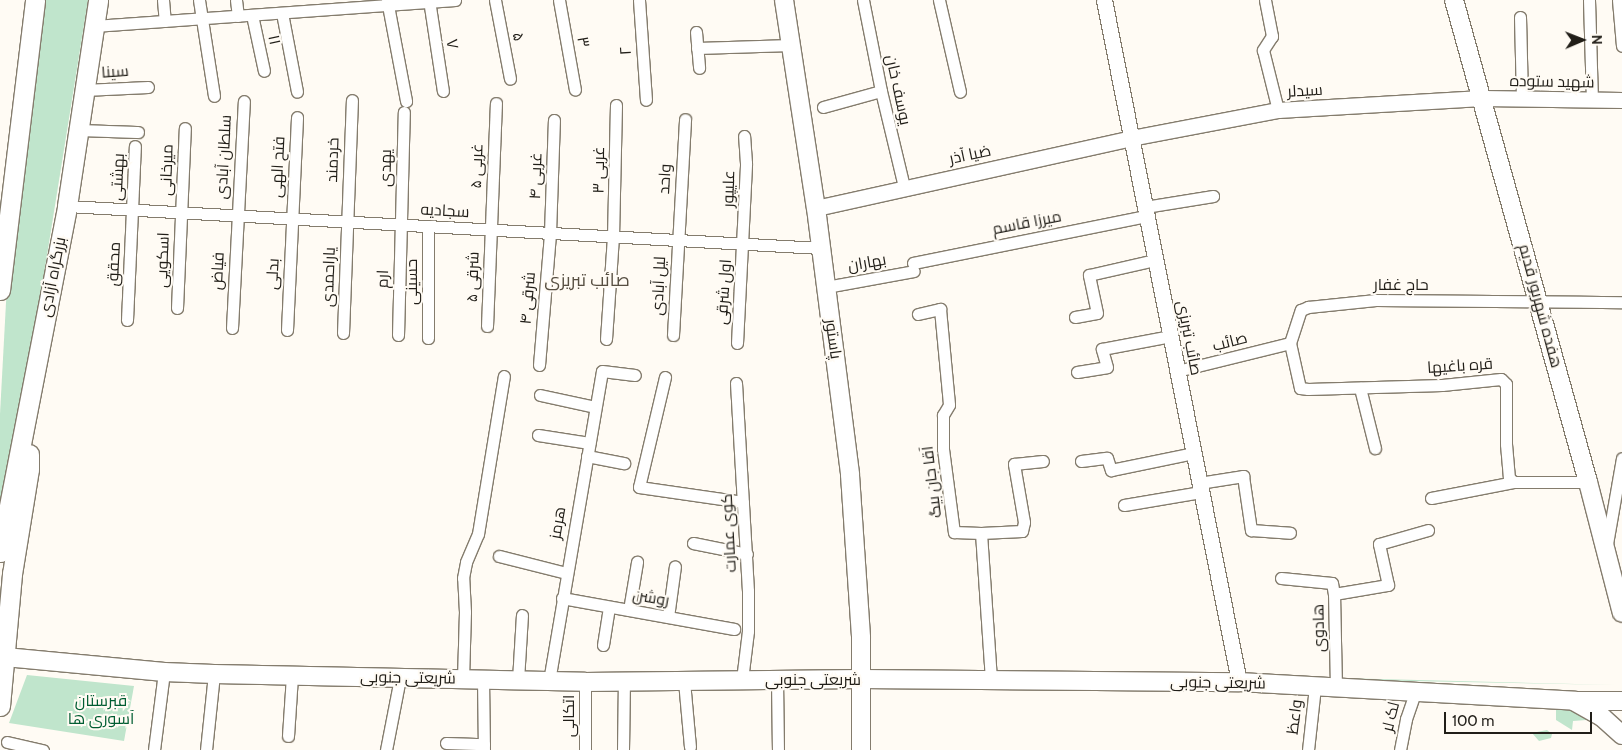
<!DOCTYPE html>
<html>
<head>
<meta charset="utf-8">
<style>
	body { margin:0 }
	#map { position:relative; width:1622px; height:750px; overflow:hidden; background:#fffbf4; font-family:Cabin,Cairo,sans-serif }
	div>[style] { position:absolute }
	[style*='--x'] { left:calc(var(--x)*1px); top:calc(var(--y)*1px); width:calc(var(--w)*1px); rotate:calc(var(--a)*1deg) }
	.green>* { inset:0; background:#c0e5cc }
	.roads { filter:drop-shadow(1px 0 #847c6d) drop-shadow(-1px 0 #847c6d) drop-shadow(0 1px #847c6d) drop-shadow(0 -1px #847c6d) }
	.minor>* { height:11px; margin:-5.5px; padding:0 5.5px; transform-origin:5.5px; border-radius:5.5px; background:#fff }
	.secondary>* { height:15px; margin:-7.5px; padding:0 7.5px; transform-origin:7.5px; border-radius:7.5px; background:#fff }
	.primary>* { height:18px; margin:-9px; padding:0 9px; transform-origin:9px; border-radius:9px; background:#fff }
	.trunk>* { height:19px; margin:-9.5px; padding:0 9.5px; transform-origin:9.5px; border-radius:9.5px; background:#fff }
	span { translate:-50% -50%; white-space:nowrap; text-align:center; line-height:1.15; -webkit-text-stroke:4px #fffbf4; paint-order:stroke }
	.street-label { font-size:16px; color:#211e18 }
	.park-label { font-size:16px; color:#005d32 }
	.neighbourhood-label { font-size:18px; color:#574f42 }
	.north { position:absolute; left:1557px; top:15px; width:50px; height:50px; -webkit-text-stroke:4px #fffbf4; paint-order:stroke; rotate:89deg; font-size:14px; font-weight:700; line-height:20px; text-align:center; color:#211e18 }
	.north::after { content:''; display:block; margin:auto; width:18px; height:22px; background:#211e18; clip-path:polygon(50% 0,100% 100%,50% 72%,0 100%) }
	.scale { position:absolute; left:1444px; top:712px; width:148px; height:22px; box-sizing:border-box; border:2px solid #211e18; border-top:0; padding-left:6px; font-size:15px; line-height:18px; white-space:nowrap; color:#211e18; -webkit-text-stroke:4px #fffbf4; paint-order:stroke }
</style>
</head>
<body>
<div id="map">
	<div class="green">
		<i style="clip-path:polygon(44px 0,88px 0,26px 386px,0 507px,0 414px,8px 266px)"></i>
		<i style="clip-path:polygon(27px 675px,134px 686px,124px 741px,9px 723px)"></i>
		<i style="clip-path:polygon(1258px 676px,1617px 685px,1258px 678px)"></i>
		<i style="clip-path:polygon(1556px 701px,1600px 719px,1573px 721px,1572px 730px,1556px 720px)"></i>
		<i style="clip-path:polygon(1547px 730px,1552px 734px,1551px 738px,1539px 741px,1532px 733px)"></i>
	</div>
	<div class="roads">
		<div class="minor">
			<i style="--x:163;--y:0;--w:21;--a:85"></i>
			<i style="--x:199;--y:0;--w:97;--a:81.1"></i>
			<i style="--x:236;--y:0;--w:16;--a:83"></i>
			<i style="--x:387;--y:0;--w:103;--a:79.3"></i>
			<i style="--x:429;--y:0;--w:92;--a:81.3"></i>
			<i style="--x:495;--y:0;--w:80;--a:79.2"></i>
			<i style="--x:559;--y:0;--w:91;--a:79.9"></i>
			<i style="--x:639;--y:0;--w:100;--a:86"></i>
			<i style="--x:863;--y:0;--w:93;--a:78.8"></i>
			<i style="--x:881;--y:91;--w:99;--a:76.5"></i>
			<i style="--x:939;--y:0;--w:94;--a:77.1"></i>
			<i style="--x:1265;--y:0;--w:37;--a:79"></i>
			<i style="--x:1272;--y:36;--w:17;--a:123"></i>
			<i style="--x:1263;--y:50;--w:62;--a:76"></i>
			<i style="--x:1589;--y:0;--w:99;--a:88.3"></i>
			<i style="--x:1618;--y:0;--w:46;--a:85"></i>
			<i style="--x:282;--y:13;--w:80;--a:79.2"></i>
			<i style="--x:252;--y:15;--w:57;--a:77.9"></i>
			<i style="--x:1520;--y:17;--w:82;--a:88.6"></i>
			<i style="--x:94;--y:26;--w:362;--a:-4.1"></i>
			<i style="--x:696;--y:32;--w:36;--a:85"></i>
			<i style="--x:697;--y:48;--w:94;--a:-1.8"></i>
			<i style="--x:84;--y:90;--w:64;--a:-2.7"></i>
			<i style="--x:823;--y:107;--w:60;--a:-15.4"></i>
			<i style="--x:78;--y:130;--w:60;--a:1.9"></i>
			<i style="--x:67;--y:206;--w:755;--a:3.19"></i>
			<i style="--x:1145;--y:207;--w:69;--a:-9.2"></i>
			<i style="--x:913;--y:263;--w:239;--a:-11.4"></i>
			<i style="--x:826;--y:287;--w:89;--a:-10.3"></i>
			<i style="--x:177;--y:308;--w:180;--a:-87.5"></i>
			<i style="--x:918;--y:314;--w:23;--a:-13"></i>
			<i style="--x:940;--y:309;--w:96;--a:84.6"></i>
			<i style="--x:949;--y:405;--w:12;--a:121"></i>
			<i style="--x:943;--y:415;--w:34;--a:90"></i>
			<i style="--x:943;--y:449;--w:84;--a:82.5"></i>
			<i style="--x:954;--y:532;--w:27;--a:2"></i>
			<i style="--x:981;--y:533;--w:147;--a:86.1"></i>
			<i style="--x:1075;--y:317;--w:22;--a:-10"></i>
			<i style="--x:1097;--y:313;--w:39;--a:-102"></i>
			<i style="--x:1089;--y:275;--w:68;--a:-12.8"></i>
			<i style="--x:127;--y:320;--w:174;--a:-87.4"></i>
			<i style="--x:487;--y:326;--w:223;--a:-87.7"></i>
			<i style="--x:232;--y:328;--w:227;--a:-87"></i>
			<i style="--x:287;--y:330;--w:213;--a:-87.3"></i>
			<i style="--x:343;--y:333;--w:233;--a:-87.8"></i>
			<i style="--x:398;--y:335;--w:223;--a:-88.5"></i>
			<i style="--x:673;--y:335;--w:216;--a:-86.8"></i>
			<i style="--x:428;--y:338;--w:112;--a:-90"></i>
			<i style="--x:606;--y:339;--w:102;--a:-86.1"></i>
			<i style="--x:613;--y:237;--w:132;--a:-88.7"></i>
			<i style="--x:737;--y:343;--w:180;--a:-87.1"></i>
			<i style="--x:746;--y:163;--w:27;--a:-94"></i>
			<i style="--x:1290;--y:343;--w:46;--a:77.5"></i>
			<i style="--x:1300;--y:388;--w:8;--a:7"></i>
			<i style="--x:1308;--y:389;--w:134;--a:-1.7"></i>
			<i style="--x:1442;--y:385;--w:59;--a:-5.8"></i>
			<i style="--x:1501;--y:379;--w:7;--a:45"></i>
			<i style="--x:1506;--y:384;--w:60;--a:90"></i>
			<i style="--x:1506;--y:444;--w:34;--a:85"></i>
			<i style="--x:1509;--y:478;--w:6;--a:39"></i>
			<i style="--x:1514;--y:482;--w:74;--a:0"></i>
			<i style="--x:1290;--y:343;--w:35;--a:-72"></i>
			<i style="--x:1301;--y:310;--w:8;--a:-23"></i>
			<i style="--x:1308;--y:307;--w:68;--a:-5.9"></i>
			<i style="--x:1376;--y:300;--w:246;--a:0.5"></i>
			<i style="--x:539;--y:365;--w:132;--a:-85.2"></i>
			<i style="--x:550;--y:233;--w:113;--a:-88"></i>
			<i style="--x:1177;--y:371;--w:116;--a:-13.9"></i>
			<i style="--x:1077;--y:372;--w:30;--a:-9"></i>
			<i style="--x:1107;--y:367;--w:19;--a:-106"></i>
			<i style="--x:1102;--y:349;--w:70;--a:-10.7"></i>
			<i style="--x:665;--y:377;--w:113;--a:103.3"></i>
			<i style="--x:639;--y:487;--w:105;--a:8.2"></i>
			<i style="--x:736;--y:383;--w:208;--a:86.7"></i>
			<i style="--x:748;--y:591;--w:40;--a:90"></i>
			<i style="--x:748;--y:631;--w:49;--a:97"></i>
			<i style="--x:1360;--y:388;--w:62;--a:76"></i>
			<i style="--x:540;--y:395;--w:56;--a:12.3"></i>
			<i style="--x:538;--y:435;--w:52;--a:8.9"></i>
			<i style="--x:587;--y:456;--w:38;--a:11"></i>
			<i style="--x:1081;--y:461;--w:26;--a:-7"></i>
			<i style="--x:1107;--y:458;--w:13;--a:72"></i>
			<i style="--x:1111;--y:470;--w:85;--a:-11.6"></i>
			<i style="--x:1199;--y:483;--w:45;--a:-9"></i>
			<i style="--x:1243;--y:476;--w:55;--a:81.6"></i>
			<i style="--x:1251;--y:530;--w:39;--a:4"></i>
			<i style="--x:1431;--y:498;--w:85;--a:-10.9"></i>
			<i style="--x:1124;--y:505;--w:78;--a:-9.6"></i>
			<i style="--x:981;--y:533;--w:41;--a:-2.8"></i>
			<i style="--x:1022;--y:531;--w:9;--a:-77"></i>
			<i style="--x:1024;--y:522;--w:59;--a:-99.8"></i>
			<i style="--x:1014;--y:464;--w:29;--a:-6"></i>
			<i style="--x:693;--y:543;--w:55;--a:11.5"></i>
			<i style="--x:1607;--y:544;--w:87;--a:-80.1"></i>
			<i style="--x:499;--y:556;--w:69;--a:14.2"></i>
			<i style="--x:1281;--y:578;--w:51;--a:5.6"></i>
			<i style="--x:1332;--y:583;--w:11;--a:80"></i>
			<i style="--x:562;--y:598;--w:175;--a:10.2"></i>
			<i style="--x:629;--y:610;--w:49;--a:-80.5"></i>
			<i style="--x:668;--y:617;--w:51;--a:-82.2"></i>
			<i style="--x:603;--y:645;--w:38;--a:-81"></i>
			<i style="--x:463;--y:679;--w:67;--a:-88.3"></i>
			<i style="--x:465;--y:612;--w:34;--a:-93"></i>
			<i style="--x:463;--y:578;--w:16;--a:-79"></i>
			<i style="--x:466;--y:562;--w:30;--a:-67"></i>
			<i style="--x:478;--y:534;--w:160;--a:-80.7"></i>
			<i style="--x:483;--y:679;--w:71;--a:89.2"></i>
			<i style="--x:518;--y:680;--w:65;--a:-86.5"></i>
			<i style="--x:777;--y:680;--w:70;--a:89.2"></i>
			<i style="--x:549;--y:681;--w:314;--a:-80.3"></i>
			<i style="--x:602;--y:371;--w:33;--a:7"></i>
			<i style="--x:684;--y:681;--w:66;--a:84.8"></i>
			<i style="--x:585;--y:682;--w:68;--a:90"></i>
			<i style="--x:1336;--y:688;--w:94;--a:-91.2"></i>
			<i style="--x:1334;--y:594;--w:55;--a:-9.5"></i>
			<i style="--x:1388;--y:585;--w:42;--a:-102.4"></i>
			<i style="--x:1379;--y:544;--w:51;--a:-15.9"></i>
			<i style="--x:288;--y:736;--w:60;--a:-86.2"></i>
			<i style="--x:7;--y:742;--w:37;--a:13"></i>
			<i style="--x:446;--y:743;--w:38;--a:2"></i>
			<i style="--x:154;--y:750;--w:79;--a:-82.7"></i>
			<i style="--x:206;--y:750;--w:76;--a:-84"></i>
			<i style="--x:386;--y:750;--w:73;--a:-79"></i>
			<i style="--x:623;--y:750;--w:69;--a:-89.2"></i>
			<i style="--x:1308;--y:750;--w:63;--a:-83.7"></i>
			<i style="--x:1400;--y:750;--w:32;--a:-79"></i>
			<i style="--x:1406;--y:719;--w:28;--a:-71"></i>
		</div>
		<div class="secondary">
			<i style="--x:1104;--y:0;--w:695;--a:78.8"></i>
			<i style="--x:816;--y:208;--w:323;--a:-12.5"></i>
			<i style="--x:1131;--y:138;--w:150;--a:-10.8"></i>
			<i style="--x:1278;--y:110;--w:204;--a:-3.4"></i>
			<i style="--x:1482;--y:98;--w:140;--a:0.8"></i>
		</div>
		<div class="primary">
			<i style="--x:784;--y:0;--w:210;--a:81.3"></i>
			<i style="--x:816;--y:208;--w:269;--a:82.7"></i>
			<i style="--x:850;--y:475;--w:163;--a:86.1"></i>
			<i style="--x:861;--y:638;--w:112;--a:90"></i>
			<i style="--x:1454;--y:0;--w:500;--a:74.46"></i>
			<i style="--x:1588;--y:482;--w:135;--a:75.5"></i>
			<i style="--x:0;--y:655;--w:5;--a:22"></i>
			<i style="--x:5;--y:657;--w:160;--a:5.4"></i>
			<i style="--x:164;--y:672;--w:50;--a:2.3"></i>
			<i style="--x:214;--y:674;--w:371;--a:1.2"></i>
			<i style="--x:585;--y:682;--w:276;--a:-0.6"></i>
			<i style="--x:861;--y:679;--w:378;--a:0.5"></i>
			<i style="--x:1239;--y:682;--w:337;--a:3.2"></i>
			<i style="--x:1575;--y:701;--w:47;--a:0"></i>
			<i style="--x:1575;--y:702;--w:31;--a:29"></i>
			<i style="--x:1602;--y:717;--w:27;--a:42"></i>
		</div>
		<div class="trunk">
			<i style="--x:0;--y:290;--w:292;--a:-83.1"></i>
			<i style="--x:0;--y:552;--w:352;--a:-79"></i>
			<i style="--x:67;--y:206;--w:208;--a:-81.4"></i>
			<i style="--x:0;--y:706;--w:133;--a:-84.8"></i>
			<i style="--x:12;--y:574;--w:106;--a:-80.8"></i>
			<i style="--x:29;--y:469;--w:15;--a:-90"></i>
		</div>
	</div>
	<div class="street-label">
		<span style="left:518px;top:37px;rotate:79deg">۵</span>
		<span style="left:274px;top:40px;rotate:78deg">۱۱</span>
		<span style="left:583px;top:42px;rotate:80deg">۳</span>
		<span style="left:452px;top:44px;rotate:82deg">۷</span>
		<span style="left:626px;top:51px;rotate:-94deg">۲</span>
		<span style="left:115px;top:72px;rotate:-4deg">سینا</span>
		<span style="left:1552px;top:82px;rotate:1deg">شهید ستوده</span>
		<span style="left:898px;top:90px;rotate:78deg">یوسف خان</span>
		<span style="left:1305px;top:91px;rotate:-3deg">سیدلر</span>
		<span style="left:970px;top:155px;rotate:-12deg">ضیا آذر</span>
		<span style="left:224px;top:157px;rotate:-87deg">سلطان آبادی</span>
		<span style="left:333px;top:160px;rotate:-88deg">خردمند</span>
		<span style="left:477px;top:166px;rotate:-88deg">۵ غربی</span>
		<span style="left:278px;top:167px;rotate:-87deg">فتح الهی</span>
		<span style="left:386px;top:168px;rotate:-89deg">یهدی</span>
		<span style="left:167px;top:170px;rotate:-88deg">میرخانی</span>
		<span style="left:599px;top:170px;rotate:-89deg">۳ غربی</span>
		<span style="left:536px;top:176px;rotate:-88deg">۴ غربی</span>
		<span style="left:118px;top:177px;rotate:-87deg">بهشتی</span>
		<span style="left:665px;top:179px;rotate:-87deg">واحد</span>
		<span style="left:729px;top:189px;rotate:-88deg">علیپور</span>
		<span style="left:445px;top:211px;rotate:3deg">سجادیه</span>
		<span style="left:1027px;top:223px;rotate:-11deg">میرزا قاسم</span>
		<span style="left:163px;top:260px;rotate:-88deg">اسکویی</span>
		<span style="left:867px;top:263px;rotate:-10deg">بهاران</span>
		<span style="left:114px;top:264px;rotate:-87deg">محقق</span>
		<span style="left:218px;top:271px;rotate:-87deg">فیاض</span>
		<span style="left:273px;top:274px;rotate:-87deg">بدلی</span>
		<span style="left:53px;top:277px;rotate:-79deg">بزرگراه آزادی</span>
		<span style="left:329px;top:277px;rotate:-88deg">یاراحمدی</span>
		<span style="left:473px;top:277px;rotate:-88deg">۵ شرقی</span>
		<span style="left:383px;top:279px;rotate:-88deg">ارم</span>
		<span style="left:412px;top:282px;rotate:-90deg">حسینی</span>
		<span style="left:1401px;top:285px">حاج غفار</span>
		<span style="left:659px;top:286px;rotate:-87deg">لیل آبادی</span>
		<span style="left:724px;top:292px;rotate:-86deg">اول شرقی</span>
		<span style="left:528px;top:298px;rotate:-85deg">۴ شرقی</span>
		<span style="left:1540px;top:306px;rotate:75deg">هفده شهریور قدیم</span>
		<span style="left:1189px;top:338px;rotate:79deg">صائب تبریزی</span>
		<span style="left:833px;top:339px;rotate:82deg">پاستور</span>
		<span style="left:1230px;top:342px;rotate:-14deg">صائب</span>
		<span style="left:1460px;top:366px;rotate:-4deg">قره باغیها</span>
		<span style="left:932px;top:482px;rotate:-97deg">آقا جان بیگ</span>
		<span style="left:558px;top:523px;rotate:-80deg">هرمز</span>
		<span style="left:729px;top:533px;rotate:-93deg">کوی عمارت</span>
		<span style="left:651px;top:598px;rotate:10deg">روشن</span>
		<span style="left:1319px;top:628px;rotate:-91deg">هادوی</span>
		<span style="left:408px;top:678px;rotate:1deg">شریعتی جنوبی</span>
		<span style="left:813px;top:680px">شریعتی جنوبی</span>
		<span style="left:1218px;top:683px;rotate:1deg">شریعتی جنوبی</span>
		<span style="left:569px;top:716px;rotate:-90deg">اتکالی</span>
		<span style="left:1295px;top:717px;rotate:-83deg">واعظ</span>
		<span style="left:1391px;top:717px;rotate:-76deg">لک لر</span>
	</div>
	<div class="park-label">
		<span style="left:101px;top:710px">قبرستان<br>آسوری ها</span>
	</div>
	<div class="neighbourhood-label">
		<span style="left:587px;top:280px">صائب تبریزی</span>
	</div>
	<div class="north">N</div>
	<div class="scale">100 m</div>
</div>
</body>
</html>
